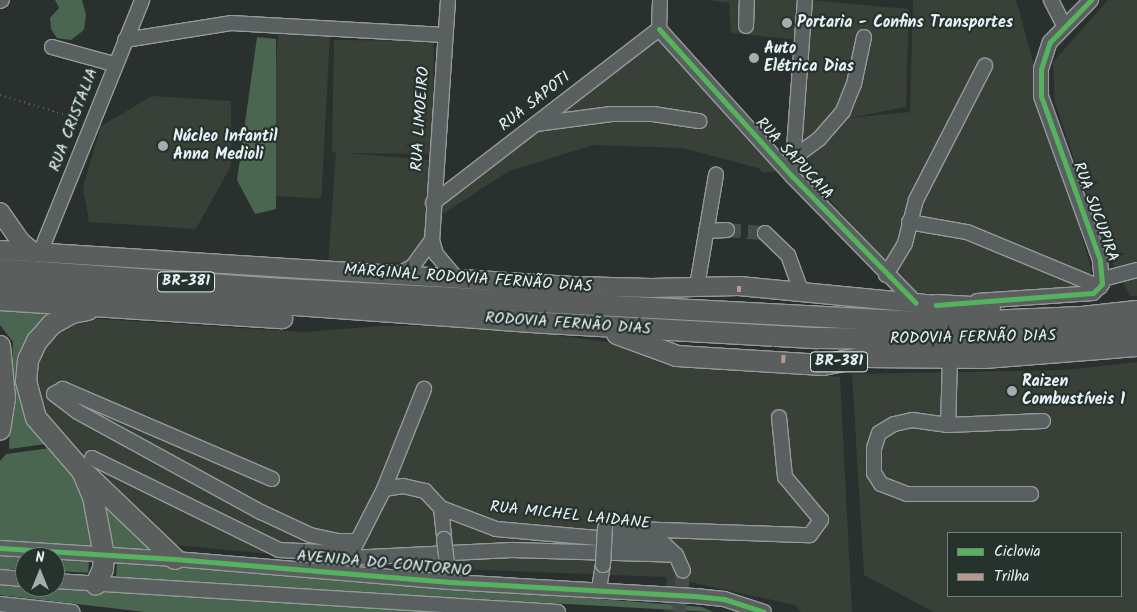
<!DOCTYPE html>
<html>
<head>
<meta charset="utf-8">
<style>
	body { margin:0 }
	#map { position:relative; width:1137px; height:612px; overflow:hidden; background:#29302d; font-family:Kalam,sans-serif }
	div>[style] { position:absolute }
	[style*='--x'] { left:calc(var(--x)*1px); top:calc(var(--y)*1px); width:calc(var(--w)*1px); rotate:calc(var(--a)*1deg) }
	.built>* { inset:0; background:#394037; transform-origin:0 0 }
	.green>* { inset:0; background:#4a6651; transform-origin:0 0 }
	.minor-tunnel>* { height:14px; margin-top:-7px; transform-origin:0; background:repeating-linear-gradient(90deg,#464d4b 0 14px,transparent 0 21px) }
	.path>* { height:2px; margin-top:-1px; transform-origin:0; background:repeating-linear-gradient(90deg,#626665 0 1px,transparent 0 5px) }
	.roads { filter:drop-shadow(1px 0 #959a9a) drop-shadow(-1px 0 #959a9a) drop-shadow(0 1px #959a9a) drop-shadow(0 -1px #959a9a) }
	.minor>* { height:14px; margin:-7px; padding:0 7px; transform-origin:7px; border-radius:7px; background:#5a6060 }
	.major>* { height:18px; margin:-9px; padding:0 9px; transform-origin:9px; border-radius:9px; background:#5a5e5c }
	.highway>* { height:20px; margin:-10px; padding:0 10px; transform-origin:10px; border-radius:10px; background:#5a5e5c }
	.path-bridge>* { height:2px; margin-top:-1px; transform-origin:0; background:repeating-linear-gradient(90deg,#626665 0 1px,transparent 0 5px) }
	.bridges { filter:drop-shadow(1px 0 #959a9a) drop-shadow(-1px 0 #959a9a) drop-shadow(0 1px #959a9a) drop-shadow(0 -1px #959a9a) }
	.minor-bridge>* { height:14px; margin:-7px; padding:0 7px; transform-origin:7px; border-radius:7px; background:#5a6060 }
	.quiet>* { height:4px; margin-top:-2px; transform-origin:0; background:repeating-linear-gradient(90deg,#b69a8f 0 8px,transparent 0 12px) }
	.cycleway>* { height:5px; margin:-2.5px; padding:0 2.5px; transform-origin:2.5px; border-radius:2.5px; background:#56b35d }
	.dots>* { width:14px; height:14px; translate:-50% -50%; box-sizing:border-box; border:2px solid #26332d; border-radius:50% }
	span { translate:-50% -50%; white-space:nowrap; text-align:center; line-height:1.15; -webkit-text-stroke:4.5px #26332d; paint-order:stroke }
	.shield-label span { padding:1px 4px; background:#26332d; border:1px solid; border-radius:4px; -webkit-text-stroke-width:0 }
	.shield-label { font-size:15px; color:#e8f1f8; font-weight:700 }
	.poi-label { font-size:16px; color:#e8f1f8; font-weight:700 }
	.left { translate:0 -50%; text-align:left }
	.street-label { font-size:16px; color:#e8f1f8 }
	.legend { position:absolute; left:947px; top:532px; width:175px; height:65px; box-sizing:border-box; background:#26332d; border:1px solid #747f7e; margin:0; padding:6px 9px; list-style:none; font-size:15px; color:#e8f1f8 }
	.legend li { display:flex; align-items:center; gap:10px; height:25px }
	.legend b { width:25px; border:1px solid #747f7e }
	.north { position:absolute; left:15px; top:547px; width:50px; height:50px; box-sizing:border-box; background:#26332d; border:1px solid #747f7e; border-radius:50%; rotate:0deg; font-size:14px; font-weight:700; line-height:20px; text-align:center; color:#e8f1f8 }
	.north::after { content:''; display:block; margin:auto; width:18px; height:22px; background:#a5adb1; clip-path:polygon(50% 0,100% 100%,50% 72%,0 100%) }
</style>
</head>
<body>
<div id="map">
	<div class="built">
		<i style="clip-path:polygon(707px 0,799px 0,800px 40px,731px 33px,729px 3px)"></i>
		<i style="clip-path:polygon(810px 0,909px 9px,906px 107px,849px 118px,910px 112px,913px 0,1016px 0,1091px 269px,1089px 285px,971px 297px,913px 292px,799px 166px,846px 118px,801px 157px)"></i>
		<i style="clip-path:polygon(1108px 0,1137px 0,1137px 296px,1130px 296px,1103px 244px,1055px 103px,1053px 62px)"></i>
		<i style="left:278px;top:32px;width:52px;height:164px;rotate:3deg"></i>
		<i style="clip-path:polygon(657px 37px,778px 171px,764px 173px,758px 168px,682px 148px,594px 145px,509px 171px,443px 214px,437px 209px)"></i>
		<i style="clip-path:polygon(334px 40px,434px 41px,432px 154px,346px 153px,430px 160px,427px 236px,407px 262px,328px 265px,336px 153px,332px 152px)"></i>
		<i style="clip-path:polygon(152px 96px,231px 101px,231px 166px,196px 229px,89px 222px,83px 187px,101px 126px)"></i>
		<i style="clip-path:polygon(85px 318px,304px 332px,381px 326px,480px 325px,622px 344px,665px 361px,840px 377px,852px 612px,801px 612px,795px 605px,690px 582px,685px 612px,664px 612px,667px 577px,402px 567px,176px 545px,60px 433px,37px 400px,33px 371px,44px 346px,57px 333px)"></i>
		<i style="clip-path:polygon(evenodd,1137px 362px,1137px 612px,934px 612px,864px 575px,852px 374px,1066px 370px,1137px 362px,948px 533px,1121px 533px,1121px 596px,948px 596px,948px 533px)"></i>
	</div>
	<div class="green">
		<i style="clip-path:polygon(55px 0,82px 0,86px 15px,84px 30px,71px 40px,57px 38px,51px 29px,50px 18px,59px 8px)"></i>
		<i style="clip-path:polygon(257px 37px,276px 39px,276px 209px,255px 214px,237px 180px)"></i>
		<i style="clip-path:polygon(0 308px,60px 313px,27px 343px,46px 444px,9px 449px,13px 342px,0 325px)"></i>
		<i style="clip-path:polygon(50px 448px,68px 466px,80px 488px,90px 520px,93px 546px,0 540px,0 461px,6px 454px)"></i>
		<i style="clip-path:polygon(103px 499px,154px 551px,114px 551px)"></i>
		<i style="clip-path:polygon(0 554px,46px 557px,25px 557px,25px 570px,0 569px)"></i>
		<i style="left:55px;top:558px;width:34px;height:13px;rotate:3deg"></i>
		<i style="clip-path:polygon(117px 562px,702px 607px,713px 612px,116px 579px)"></i>
		<i style="clip-path:polygon(0 584px,25px 587px,431px 612px,145px 612px,0 595px)"></i>
	</div>
	<div class="minor-tunnel">
		<i style="--x:727;--y:230;--w:38;--a:5"></i>
		<i style="--x:679;--y:612;--w:41;--a:-84.4"></i>
	</div>
	<div class="path">
		<i style="--x:0;--y:95;--w:84;--a:16.7"></i>
	</div>
	<div class="roads">
		<div class="minor">
			<i style="--x:448;--y:0;--w:241;--a:93.8"></i>
			<i style="--x:432;--y:240;--w:15;--a:74"></i>
			<i style="--x:436;--y:254;--w:33;--a:50"></i>
			<i style="--x:1051;--y:0;--w:29;--a:63"></i>
			<i style="--x:0;--y:1;--w:2;--a:-27"></i>
			<i style="--x:746;--y:26;--w:26;--a:-88"></i>
			<i style="--x:659;--y:29;--w:198;--a:47.9"></i>
			<i style="--x:792;--y:176;--w:177;--a:45.7"></i>
			<i style="--x:659;--y:29;--w:29;--a:-88"></i>
			<i style="--x:125;--y:40;--w:107;--a:-9.1"></i>
			<i style="--x:231;--y:23;--w:214;--a:3.2"></i>
			<i style="--x:52;--y:47;--w:64;--a:15.3"></i>
			<i style="--x:536;--y:124;--w:76;--a:-7.6"></i>
			<i style="--x:611;--y:114;--w:42;--a:0"></i>
			<i style="--x:653;--y:114;--w:47;--a:8.7"></i>
			<i style="--x:793;--y:158;--w:32;--a:-36"></i>
			<i style="--x:819;--y:139;--w:37;--a:-49"></i>
			<i style="--x:843;--y:111;--w:29;--a:-68"></i>
			<i style="--x:854;--y:84;--w:48;--a:-78"></i>
			<i style="--x:792;--y:176;--w:176;--a:-85.8"></i>
			<i style="--x:433;--y:203;--w:285;--a:-37.6"></i>
			<i style="--x:909;--y:222;--w:59;--a:9.8"></i>
			<i style="--x:967;--y:232;--w:144;--a:22.5"></i>
			<i style="--x:706;--y:231;--w:21;--a:-3"></i>
			<i style="--x:765;--y:233;--w:32;--a:44"></i>
			<i style="--x:788;--y:255;--w:37;--a:70"></i>
			<i style="--x:40;--y:253;--w:273;--a:-68"></i>
			<i style="--x:399;--y:274;--w:16;--a:-30"></i>
			<i style="--x:413;--y:266;--w:32;--a:-54"></i>
			<i style="--x:886;--y:275;--w:37;--a:-59"></i>
			<i style="--x:905;--y:243;--w:44;--a:-75.7"></i>
			<i style="--x:916;--y:200;--w:151;--a:-62.8"></i>
			<i style="--x:1103;--y:279;--w:35;--a:-15"></i>
			<i style="--x:697;--y:286;--w:113;--a:-80.3"></i>
			<i style="--x:977;--y:301;--w:116;--a:-3.9"></i>
			<i style="--x:1093;--y:293;--w:13;--a:-45"></i>
			<i style="--x:1102;--y:284;--w:24;--a:-95"></i>
			<i style="--x:1100;--y:260;--w:174;--a:-109.8"></i>
			<i style="--x:1041;--y:96;--w:27;--a:-90"></i>
			<i style="--x:1041;--y:69;--w:28;--a:-72"></i>
			<i style="--x:1050;--y:42;--w:59;--a:-45.7"></i>
			<i style="--x:950;--y:359;--w:66;--a:91.7"></i>
			<i style="--x:948;--y:425;--w:95;--a:-2.4"></i>
			<i style="--x:948;--y:425;--w:36;--a:-172"></i>
			<i style="--x:912;--y:420;--w:18;--a:167"></i>
			<i style="--x:894;--y:424;--w:17;--a:149"></i>
			<i style="--x:879;--y:433;--w:16;--a:108"></i>
			<i style="--x:874;--y:448;--w:25;--a:90"></i>
			<i style="--x:874;--y:473;--w:13;--a:58"></i>
			<i style="--x:881;--y:484;--w:28;--a:21"></i>
			<i style="--x:907;--y:494;--w:124;--a:0"></i>
			<i style="--x:92;--y:458;--w:208;--a:26.2"></i>
			<i style="--x:279;--y:550;--w:44;--a:2.6"></i>
			<i style="--x:323;--y:552;--w:31;--a:-6"></i>
			<i style="--x:272;--y:479;--w:228;--a:-156.7"></i>
			<i style="--x:63;--y:389;--w:10;--a:151"></i>
			<i style="--x:54;--y:394;--w:30;--a:37"></i>
			<i style="--x:78;--y:412;--w:209;--a:28.7"></i>
			<i style="--x:261;--y:512;--w:54;--a:25.1"></i>
			<i style="--x:310;--y:535;--w:30;--a:12"></i>
			<i style="--x:339;--y:541;--w:18;--a:0"></i>
			<i style="--x:384;--y:489;--w:108;--a:-68.2"></i>
			<i style="--x:441;--y:508;--w:59;--a:20.9"></i>
			<i style="--x:496;--y:529;--w:169;--a:5.1"></i>
			<i style="--x:664;--y:544;--w:16;--a:43"></i>
			<i style="--x:676;--y:555;--w:17;--a:66"></i>
			<i style="--x:605;--y:528;--w:205;--a:2"></i>
			<i style="--x:810;--y:535;--w:19;--a:-54"></i>
			<i style="--x:821;--y:520;--w:56;--a:-129.9"></i>
			<i style="--x:785;--y:477;--w:60;--a:-95.7"></i>
			<i style="--x:0;--y:548;--w:175;--a:3.6"></i>
			<i style="--x:175;--y:559;--w:276;--a:4.8"></i>
			<i style="--x:450;--y:582;--w:245;--a:3.3"></i>
			<i style="--x:695;--y:596;--w:29;--a:6"></i>
			<i style="--x:724;--y:599;--w:42;--a:18"></i>
			<i style="--x:354;--y:548;--w:66;--a:-63"></i>
			<i style="--x:384;--y:489;--w:19;--a:-9"></i>
			<i style="--x:403;--y:486;--w:23;--a:13"></i>
			<i style="--x:425;--y:491;--w:23;--a:47"></i>
			<i style="--x:441;--y:508;--w:31;--a:84"></i>
			<i style="--x:349;--y:558;--w:163;--a:-2.8"></i>
			<i style="--x:512;--y:550;--w:164;--a:1.7"></i>
			<i style="--x:0;--y:577;--w:25;--a:5"></i>
			<i style="--x:55;--y:581;--w:504;--a:3.53"></i>
			<i style="--x:599;--y:589;--w:24;--a:-81"></i>
			<i style="--x:0;--y:604;--w:73;--a:6.3"></i>
		</div>
		<div class="major">
			<i style="--x:0;--y:212;--w:37;--a:55"></i>
			<i style="--x:21;--y:242;--w:17;--a:40"></i>
			<i style="--x:0;--y:250;--w:574;--a:3.6"></i>
			<i style="--x:573;--y:286;--w:78;--a:1.5"></i>
			<i style="--x:651;--y:288;--w:88;--a:-1.3"></i>
			<i style="--x:739;--y:286;--w:198;--a:5.5"></i>
		</div>
		<div class="highway">
			<i style="--x:0;--y:269;--w:267;--a:4.1"></i>
			<i style="--x:266;--y:288;--w:675;--a:2.97"></i>
			<i style="--x:940;--y:323;--w:142;--a:-2.4"></i>
			<i style="--x:1082;--y:317;--w:55;--a:-6.2"></i>
			<i style="--x:0;--y:284;--w:547;--a:4.09"></i>
			<i style="--x:546;--y:323;--w:272;--a:3.2"></i>
			<i style="--x:818;--y:338;--w:178;--a:0.6"></i>
			<i style="--x:996;--y:340;--w:141;--a:-3.7"></i>
			<i style="--x:0;--y:300;--w:283;--a:3.7"></i>
			<i style="--x:936;--y:305;--w:54;--a:3.2"></i>
			<i style="--x:88;--y:310;--w:16;--a:169"></i>
			<i style="--x:72;--y:313;--w:23;--a:151"></i>
			<i style="--x:52;--y:324;--w:23;--a:131"></i>
			<i style="--x:37;--y:341;--w:21;--a:115"></i>
			<i style="--x:28;--y:360;--w:21;--a:95"></i>
			<i style="--x:26;--y:381;--w:38;--a:75"></i>
			<i style="--x:36;--y:418;--w:70;--a:49"></i>
			<i style="--x:82;--y:471;--w:28;--a:67"></i>
			<i style="--x:93;--y:497;--w:59;--a:79.3"></i>
			<i style="--x:104;--y:555;--w:14;--a:94"></i>
			<i style="--x:103;--y:569;--w:17;--a:115"></i>
			<i style="--x:617;--y:334;--w:64;--a:20.1"></i>
			<i style="--x:677;--y:356;--w:146;--a:3.5"></i>
			<i style="--x:823;--y:365;--w:42;--a:-11"></i>
			<i style="--x:864;--y:357;--w:120;--a:0.5"></i>
			<i style="--x:984;--y:358;--w:153;--a:-4.5"></i>
			<i style="--x:0;--y:346;--w:52;--a:84.5"></i>
			<i style="--x:5;--y:398;--w:32;--a:99"></i>
			<i style="--x:86;--y:474;--w:123;--a:43.7"></i>
		</div>
	</div>
	<div class="path-bridge">
		<i style="--x:773;--y:347;--w:44;--a:-86.1"></i>
	</div>
	<div class="bridges">
		<div class="minor-bridge">
			<i style="--x:444;--y:539;--w:25;--a:83"></i>
			<i style="--x:603;--y:565;--w:37;--a:-87"></i>
		</div>
	</div>
	<div class="quiet">
		<i style="--x:739;--y:286;--w:6;--a:90"></i>
		<i style="--x:783;--y:363;--w:11;--a:-85"></i>
	</div>
	<div class="cycleway">
		<i style="--x:659;--y:29;--w:198;--a:47.9"></i>
		<i style="--x:792;--y:176;--w:177;--a:45.7"></i>
		<i style="--x:936;--y:305;--w:157;--a:-4.4"></i>
		<i style="--x:1093;--y:293;--w:13;--a:-45"></i>
		<i style="--x:1102;--y:284;--w:24;--a:-95"></i>
		<i style="--x:1100;--y:260;--w:174;--a:-109.8"></i>
		<i style="--x:1041;--y:96;--w:27;--a:-90"></i>
		<i style="--x:1041;--y:69;--w:28;--a:-72"></i>
		<i style="--x:1050;--y:42;--w:59;--a:-45.7"></i>
		<i style="--x:0;--y:548;--w:175;--a:3.6"></i>
		<i style="--x:175;--y:559;--w:276;--a:4.8"></i>
		<i style="--x:450;--y:582;--w:245;--a:3.3"></i>
		<i style="--x:695;--y:596;--w:29;--a:6"></i>
		<i style="--x:724;--y:599;--w:42;--a:18"></i>
	</div>
	<div class="dots">
		<i style="left:787px;top:23px;background:#a5adb1"></i>
		<i style="left:754px;top:58px;background:#a5adb1"></i>
		<i style="left:163px;top:146px;background:#a5adb1"></i>
		<i style="left:1012px;top:391px;background:#a5adb1"></i>
	</div>
	<div class="shield-label">
		<span style="left:186px;top:282px">BR-381</span>
		<span style="left:839px;top:362px">BR-381</span>
	</div>
	<div class="poi-label">
		<span class="left" style="left:797px;top:23px">Portaria - Confins Transportes</span>
		<span class="left" style="left:764px;top:58px">Auto<br>Elétrica Dias</span>
		<span class="left" style="left:173px;top:146px">Núcleo Infantil<br>Anna Medioli</span>
		<span class="left" style="left:1022px;top:391px">Raizen<br>Combustíveis 1</span>
	</div>
	<div class="street-label">
		<span style="left:535px;top:102px;rotate:-38deg">RUA SAPOTI</span>
		<span style="left:421px;top:119px;rotate:-86deg">RUA LIMOEIRO</span>
		<span style="left:74px;top:120px;rotate:-69deg">RUA CRISTALIA</span>
		<span style="left:794px;top:159px;rotate:47deg">RUA SAPUCAIA</span>
		<span style="left:1095px;top:212px;rotate:70deg">RUA SUCUPIRA</span>
		<span style="left:468px;top:279px;rotate:4deg">MARGINAL RODOVIA FERNÃO DIAS</span>
		<span style="left:568px;top:324px;rotate:4deg">RODOVIA FERNÃO DIAS</span>
		<span style="left:973px;top:338px;rotate:-1deg">RODOVIA FERNÃO DIAS</span>
		<span style="left:570px;top:516px;rotate:6deg">RUA MICHEL LAIDANE</span>
		<span style="left:384px;top:564px;rotate:5deg">AVENIDA DO CONTORNO</span>
	</div>
	<ul class="legend">
	<li><b style="height:6px;background:#56b35d"></b>Ciclovia</li>
	<li><b style="height:6px;background:#b69a8f"></b>Trilha</li>
	</ul>
	<div class="north">N</div>
</div>
</body>
</html>
